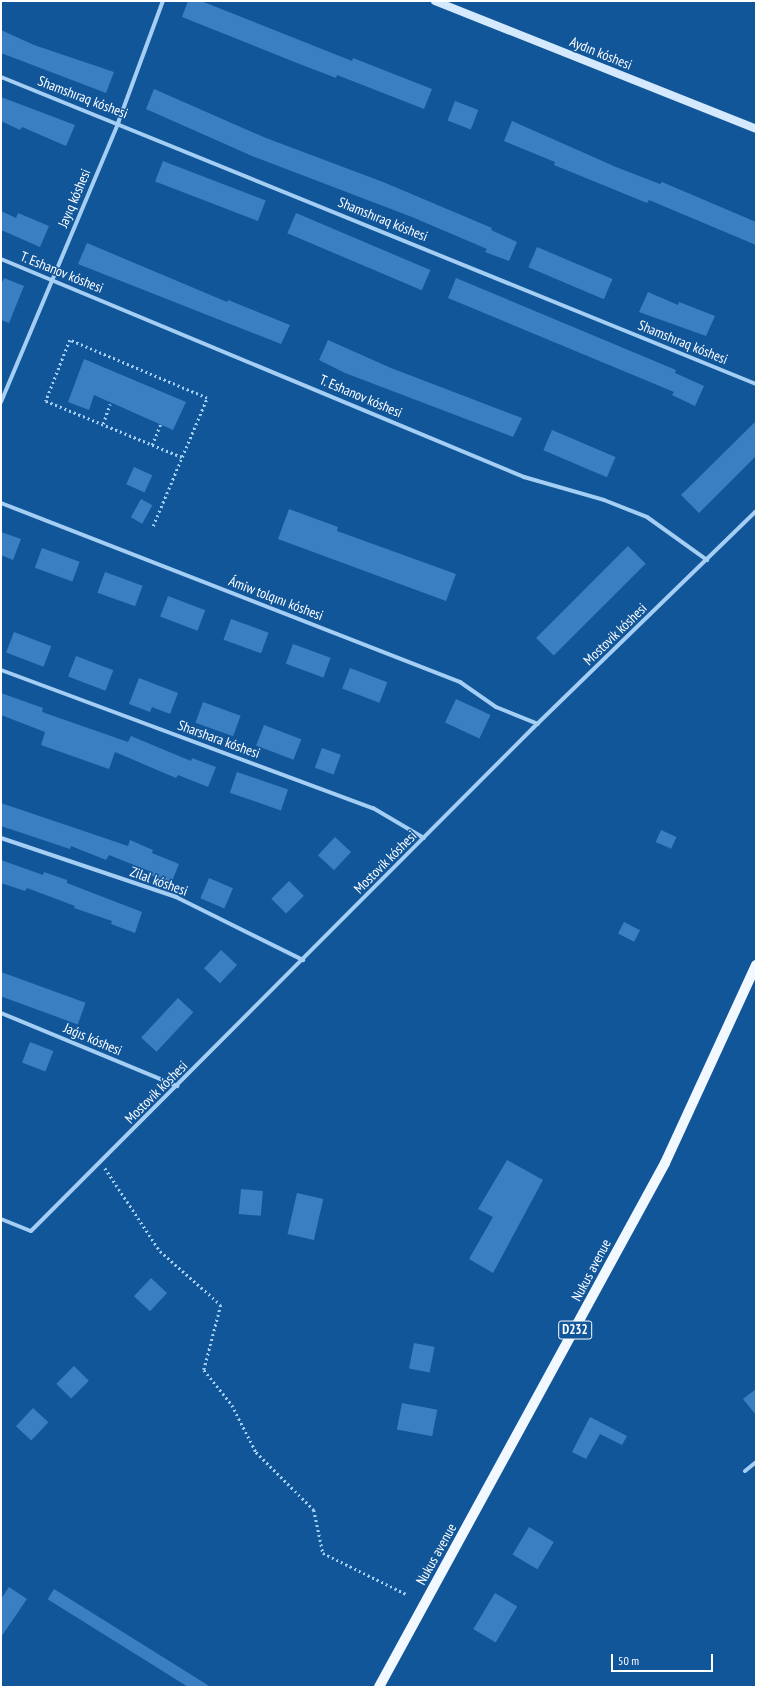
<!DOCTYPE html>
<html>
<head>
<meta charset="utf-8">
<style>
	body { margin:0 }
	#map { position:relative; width:757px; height:1688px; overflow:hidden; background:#12569a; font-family:"PT Sans Narrow",sans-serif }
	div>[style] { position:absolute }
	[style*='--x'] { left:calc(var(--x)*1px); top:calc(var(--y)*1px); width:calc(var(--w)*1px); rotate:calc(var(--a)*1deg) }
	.building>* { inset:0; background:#3a7fc1; transform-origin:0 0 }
	.path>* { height:2.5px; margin-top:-1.25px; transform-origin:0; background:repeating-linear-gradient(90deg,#a5cef4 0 2px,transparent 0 5px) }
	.street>* { height:4px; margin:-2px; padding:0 2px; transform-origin:2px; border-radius:2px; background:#a5cef4 }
	.secondary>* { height:8px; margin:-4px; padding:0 4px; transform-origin:4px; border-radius:4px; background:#d4e9fd }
	.primary>* { height:10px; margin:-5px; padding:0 5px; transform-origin:5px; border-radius:5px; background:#f2f8ff }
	span { translate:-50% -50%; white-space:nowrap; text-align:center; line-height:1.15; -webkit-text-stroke:3px #12569a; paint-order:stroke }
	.shield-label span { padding:1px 3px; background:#12569a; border:1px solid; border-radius:3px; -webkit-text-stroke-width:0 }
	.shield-label { font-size:13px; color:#fff; font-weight:700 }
	.street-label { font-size:14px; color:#fff }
	.frame { position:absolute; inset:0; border:2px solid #fff; pointer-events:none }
	.scale { position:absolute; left:611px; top:1654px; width:102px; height:18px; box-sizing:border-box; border:2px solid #fff; border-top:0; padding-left:5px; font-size:12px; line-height:14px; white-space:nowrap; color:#fff; -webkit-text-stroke:3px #12569a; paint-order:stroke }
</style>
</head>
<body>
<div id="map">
	<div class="building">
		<i style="clip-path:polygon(188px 1px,201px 1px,352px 61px,353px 58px,432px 89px,424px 109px,337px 75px,336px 78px,297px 63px,182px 17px)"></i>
		<i style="clip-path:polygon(1px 30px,34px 45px,114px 72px,106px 93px,1px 53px)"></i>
		<i style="clip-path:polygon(154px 89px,266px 138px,383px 182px,492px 228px,491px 230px,517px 242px,509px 261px,485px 252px,487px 249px,412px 217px,252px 156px,146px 109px)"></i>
		<i style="clip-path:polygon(1px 97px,75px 125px,66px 146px,22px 127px,20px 130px,1px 121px)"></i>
		<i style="left:455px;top:101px;width:25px;height:21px;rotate:21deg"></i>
		<i style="clip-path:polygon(512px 121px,616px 167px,660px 184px,662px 182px,756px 222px,756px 245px,649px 200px,647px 203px,554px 165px,555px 162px,504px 141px)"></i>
		<i style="left:163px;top:161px;width:110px;height:22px;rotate:21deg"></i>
		<i style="clip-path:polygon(1px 211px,16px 218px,18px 213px,49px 226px,40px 247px,1px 230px)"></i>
		<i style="left:296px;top:213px;width:146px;height:22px;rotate:23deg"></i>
		<i style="clip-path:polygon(87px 243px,227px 302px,228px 300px,290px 325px,281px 344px,78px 264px)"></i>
		<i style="left:537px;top:247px;width:82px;height:22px;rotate:23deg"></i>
		<i style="clip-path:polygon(4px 278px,24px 286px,9px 323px,1px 320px,1px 285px)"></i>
		<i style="clip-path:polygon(456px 278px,676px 370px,675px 373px,704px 386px,695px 406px,672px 395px,674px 392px,448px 298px)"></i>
		<i style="clip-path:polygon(648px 292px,678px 305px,679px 302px,715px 316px,706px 336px,639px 312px)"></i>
		<i style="clip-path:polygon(328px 340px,391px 368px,522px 418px,513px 437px,345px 373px,319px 360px)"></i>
		<i style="clip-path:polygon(84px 359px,186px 402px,173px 430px,94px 395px,89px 410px,68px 402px)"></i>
		<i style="clip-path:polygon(756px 421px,756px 456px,699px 513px,681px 495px)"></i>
		<i style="left:552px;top:430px;width:69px;height:22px;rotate:23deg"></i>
		<i style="left:134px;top:467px;width:20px;height:19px;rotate:24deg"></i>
		<i style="left:141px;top:499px;width:13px;height:21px;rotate:29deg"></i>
		<i style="clip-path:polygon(289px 509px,338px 527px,337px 531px,456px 574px,446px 601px,278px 539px)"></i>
		<i style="clip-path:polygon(1px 532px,21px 539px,13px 560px,1px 555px)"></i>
		<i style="left:628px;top:546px;width:25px;height:130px;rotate:45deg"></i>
		<i style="left:42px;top:548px;width:40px;height:21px;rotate:20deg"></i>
		<i style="left:105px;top:572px;width:40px;height:22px;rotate:20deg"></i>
		<i style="left:168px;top:596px;width:40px;height:22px;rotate:21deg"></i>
		<i style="left:231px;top:619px;width:40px;height:22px;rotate:20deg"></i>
		<i style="left:14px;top:632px;width:40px;height:22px;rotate:21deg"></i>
		<i style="left:293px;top:644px;width:40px;height:21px;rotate:20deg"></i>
		<i style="left:76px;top:656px;width:40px;height:22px;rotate:21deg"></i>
		<i style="left:350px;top:668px;width:40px;height:22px;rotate:21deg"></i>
		<i style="clip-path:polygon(139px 678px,178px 693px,170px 714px,152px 707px,150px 712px,129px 704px)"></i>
		<i style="clip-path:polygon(1px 693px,43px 708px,42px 712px,128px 742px,131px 736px,191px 761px,192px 758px,216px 767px,208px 787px,178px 775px,176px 778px,115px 752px,109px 769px,41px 745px,45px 732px,1px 715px)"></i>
		<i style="left:456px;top:699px;width:38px;height:26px;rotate:25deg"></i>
		<i style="left:203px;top:702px;width:40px;height:22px;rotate:20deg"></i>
		<i style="left:264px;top:725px;width:40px;height:22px;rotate:21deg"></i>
		<i style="left:322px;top:748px;width:20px;height:21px;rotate:20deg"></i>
		<i style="left:237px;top:772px;width:54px;height:22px;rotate:19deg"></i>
		<i style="clip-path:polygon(1px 803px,128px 846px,130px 840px,153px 850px,152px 853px,179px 864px,171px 884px,148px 874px,149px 871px,109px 855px,106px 860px,71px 846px,70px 849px,1px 826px)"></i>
		<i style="left:661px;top:830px;width:17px;height:13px;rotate:24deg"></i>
		<i style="left:335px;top:837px;width:22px;height:25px;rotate:43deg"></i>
		<i style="clip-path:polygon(1px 860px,43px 875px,44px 872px,67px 880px,67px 883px,142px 912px,135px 933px,111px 924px,112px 921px,74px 908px,75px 906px,27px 888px,25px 891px,1px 883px)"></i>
		<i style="left:209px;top:878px;width:26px;height:22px;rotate:23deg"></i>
		<i style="left:289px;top:881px;width:21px;height:25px;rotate:45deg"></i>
		<i style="left:624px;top:922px;width:18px;height:13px;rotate:27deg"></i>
		<i style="left:221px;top:950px;width:22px;height:25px;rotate:43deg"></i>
		<i style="left:1px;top:972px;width:90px;height:23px;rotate:20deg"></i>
		<i style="left:178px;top:998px;width:21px;height:54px;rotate:43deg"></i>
		<i style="left:30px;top:1042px;width:25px;height:22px;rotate:21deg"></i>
		<i style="clip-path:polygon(507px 1160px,543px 1180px,493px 1273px,469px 1259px,493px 1217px,478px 1209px)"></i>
		<i style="left:241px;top:1189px;width:22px;height:25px;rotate:5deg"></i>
		<i style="left:297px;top:1193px;width:27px;height:42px;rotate:13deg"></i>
		<i style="left:151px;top:1278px;width:22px;height:25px;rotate:43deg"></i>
		<i style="left:414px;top:1343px;width:21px;height:26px;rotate:11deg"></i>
		<i style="left:74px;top:1366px;width:21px;height:25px;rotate:45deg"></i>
		<i style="clip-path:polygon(756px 1389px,756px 1415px,743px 1399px)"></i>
		<i style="left:402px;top:1403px;width:36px;height:27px;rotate:11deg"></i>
		<i style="left:33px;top:1408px;width:21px;height:25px;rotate:43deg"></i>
		<i style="clip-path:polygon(590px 1417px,627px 1436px,622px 1445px,600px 1434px,586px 1459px,572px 1452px)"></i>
		<i style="left:529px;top:1527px;width:29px;height:32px;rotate:31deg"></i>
		<i style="clip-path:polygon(9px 1587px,27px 1599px,1px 1637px,1px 1599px)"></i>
		<i style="left:54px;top:1589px;width:183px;height:12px;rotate:32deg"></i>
		<i style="left:495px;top:1593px;width:26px;height:42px;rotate:31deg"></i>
	</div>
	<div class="path">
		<i style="--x:103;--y:424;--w:21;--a:-71"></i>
		<i style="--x:152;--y:445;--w:22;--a:-68"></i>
		<i style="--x:153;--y:526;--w:75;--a:-67.2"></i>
		<i style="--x:182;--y:457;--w:64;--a:-67"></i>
		<i style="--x:207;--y:398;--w:149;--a:-157.1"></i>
		<i style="--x:70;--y:340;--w:66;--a:111.5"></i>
		<i style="--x:46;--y:401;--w:147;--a:22.4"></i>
		<i style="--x:105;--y:1168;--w:100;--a:56.5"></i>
		<i style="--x:160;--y:1251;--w:81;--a:41.5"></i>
		<i style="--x:221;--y:1305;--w:67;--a:104.7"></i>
		<i style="--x:204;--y:1370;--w:45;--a:51.3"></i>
		<i style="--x:232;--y:1405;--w:53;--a:62.9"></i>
		<i style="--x:256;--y:1452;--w:82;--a:45"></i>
		<i style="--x:314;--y:1510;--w:44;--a:78.2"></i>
		<i style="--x:323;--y:1553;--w:93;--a:26.3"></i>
	</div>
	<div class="street">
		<i style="--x:1;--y:77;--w:815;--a:22.13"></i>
		<i style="--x:1;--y:259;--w:567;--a:22.63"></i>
		<i style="--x:524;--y:477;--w:83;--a:16"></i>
		<i style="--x:604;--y:500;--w:46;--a:21.6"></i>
		<i style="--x:647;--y:517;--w:74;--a:35.6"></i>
		<i style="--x:1;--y:402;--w:303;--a:-67.2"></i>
		<i style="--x:118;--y:123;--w:130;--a:-69.8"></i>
		<i style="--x:1;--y:503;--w:493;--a:21.3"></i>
		<i style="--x:460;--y:682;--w:44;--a:34.8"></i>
		<i style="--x:496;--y:707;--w:45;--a:22"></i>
		<i style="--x:1;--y:670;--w:397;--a:20.4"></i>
		<i style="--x:373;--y:808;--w:59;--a:30.5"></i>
		<i style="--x:1;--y:838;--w:185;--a:18.6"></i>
		<i style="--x:176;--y:897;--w:142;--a:26.4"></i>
		<i style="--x:1;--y:1013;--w:191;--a:22.5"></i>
		<i style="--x:1;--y:1219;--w:32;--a:22"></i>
		<i style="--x:31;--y:1231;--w:711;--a:-45.06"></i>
		<i style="--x:533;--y:728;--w:311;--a:-44.2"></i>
		<i style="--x:745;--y:1471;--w:14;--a:-39"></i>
	</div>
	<div class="secondary">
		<i style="--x:435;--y:1;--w:346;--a:21.7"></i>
	</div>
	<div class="primary">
		<i style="--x:379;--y:1687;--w:597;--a:-61.37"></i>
		<i style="--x:665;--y:1163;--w:218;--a:-65.3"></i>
	</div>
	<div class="shield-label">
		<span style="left:575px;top:1330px">D232</span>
	</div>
	<div class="street-label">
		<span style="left:601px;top:53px;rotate:22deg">Aydın kóshesi</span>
		<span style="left:83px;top:97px;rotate:21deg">Shamshıraq kóshesi</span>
		<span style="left:74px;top:198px;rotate:-67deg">Jayıq kóshesi</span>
		<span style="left:383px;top:219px;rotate:22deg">Shamshıraq kóshesi</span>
		<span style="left:62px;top:272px;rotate:22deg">T. Eshanov kóshesi</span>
		<span style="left:683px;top:342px;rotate:22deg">Shamshıraq kóshesi</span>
		<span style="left:361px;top:396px;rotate:23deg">T. Eshanov kóshesi</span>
		<span style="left:276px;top:598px;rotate:21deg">Ámiw tolqını kóshesi</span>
		<span style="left:615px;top:634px;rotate:-44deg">Mostovik kóshesi</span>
		<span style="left:219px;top:739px;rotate:20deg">Sharshara kóshesi</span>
		<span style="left:385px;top:862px;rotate:-45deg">Mostovik kóshesi</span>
		<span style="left:159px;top:881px;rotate:20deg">Zilal kóshesi</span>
		<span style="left:93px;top:1039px;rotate:23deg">Jaǵıs kóshesi</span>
		<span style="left:156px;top:1092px;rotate:-45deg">Mostovik kóshesi</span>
		<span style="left:591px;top:1270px;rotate:-62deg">Nukus avenue</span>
		<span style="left:436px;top:1554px;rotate:-61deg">Nukus avenue</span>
	</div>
	<div class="frame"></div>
	<div class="scale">50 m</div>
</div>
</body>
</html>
